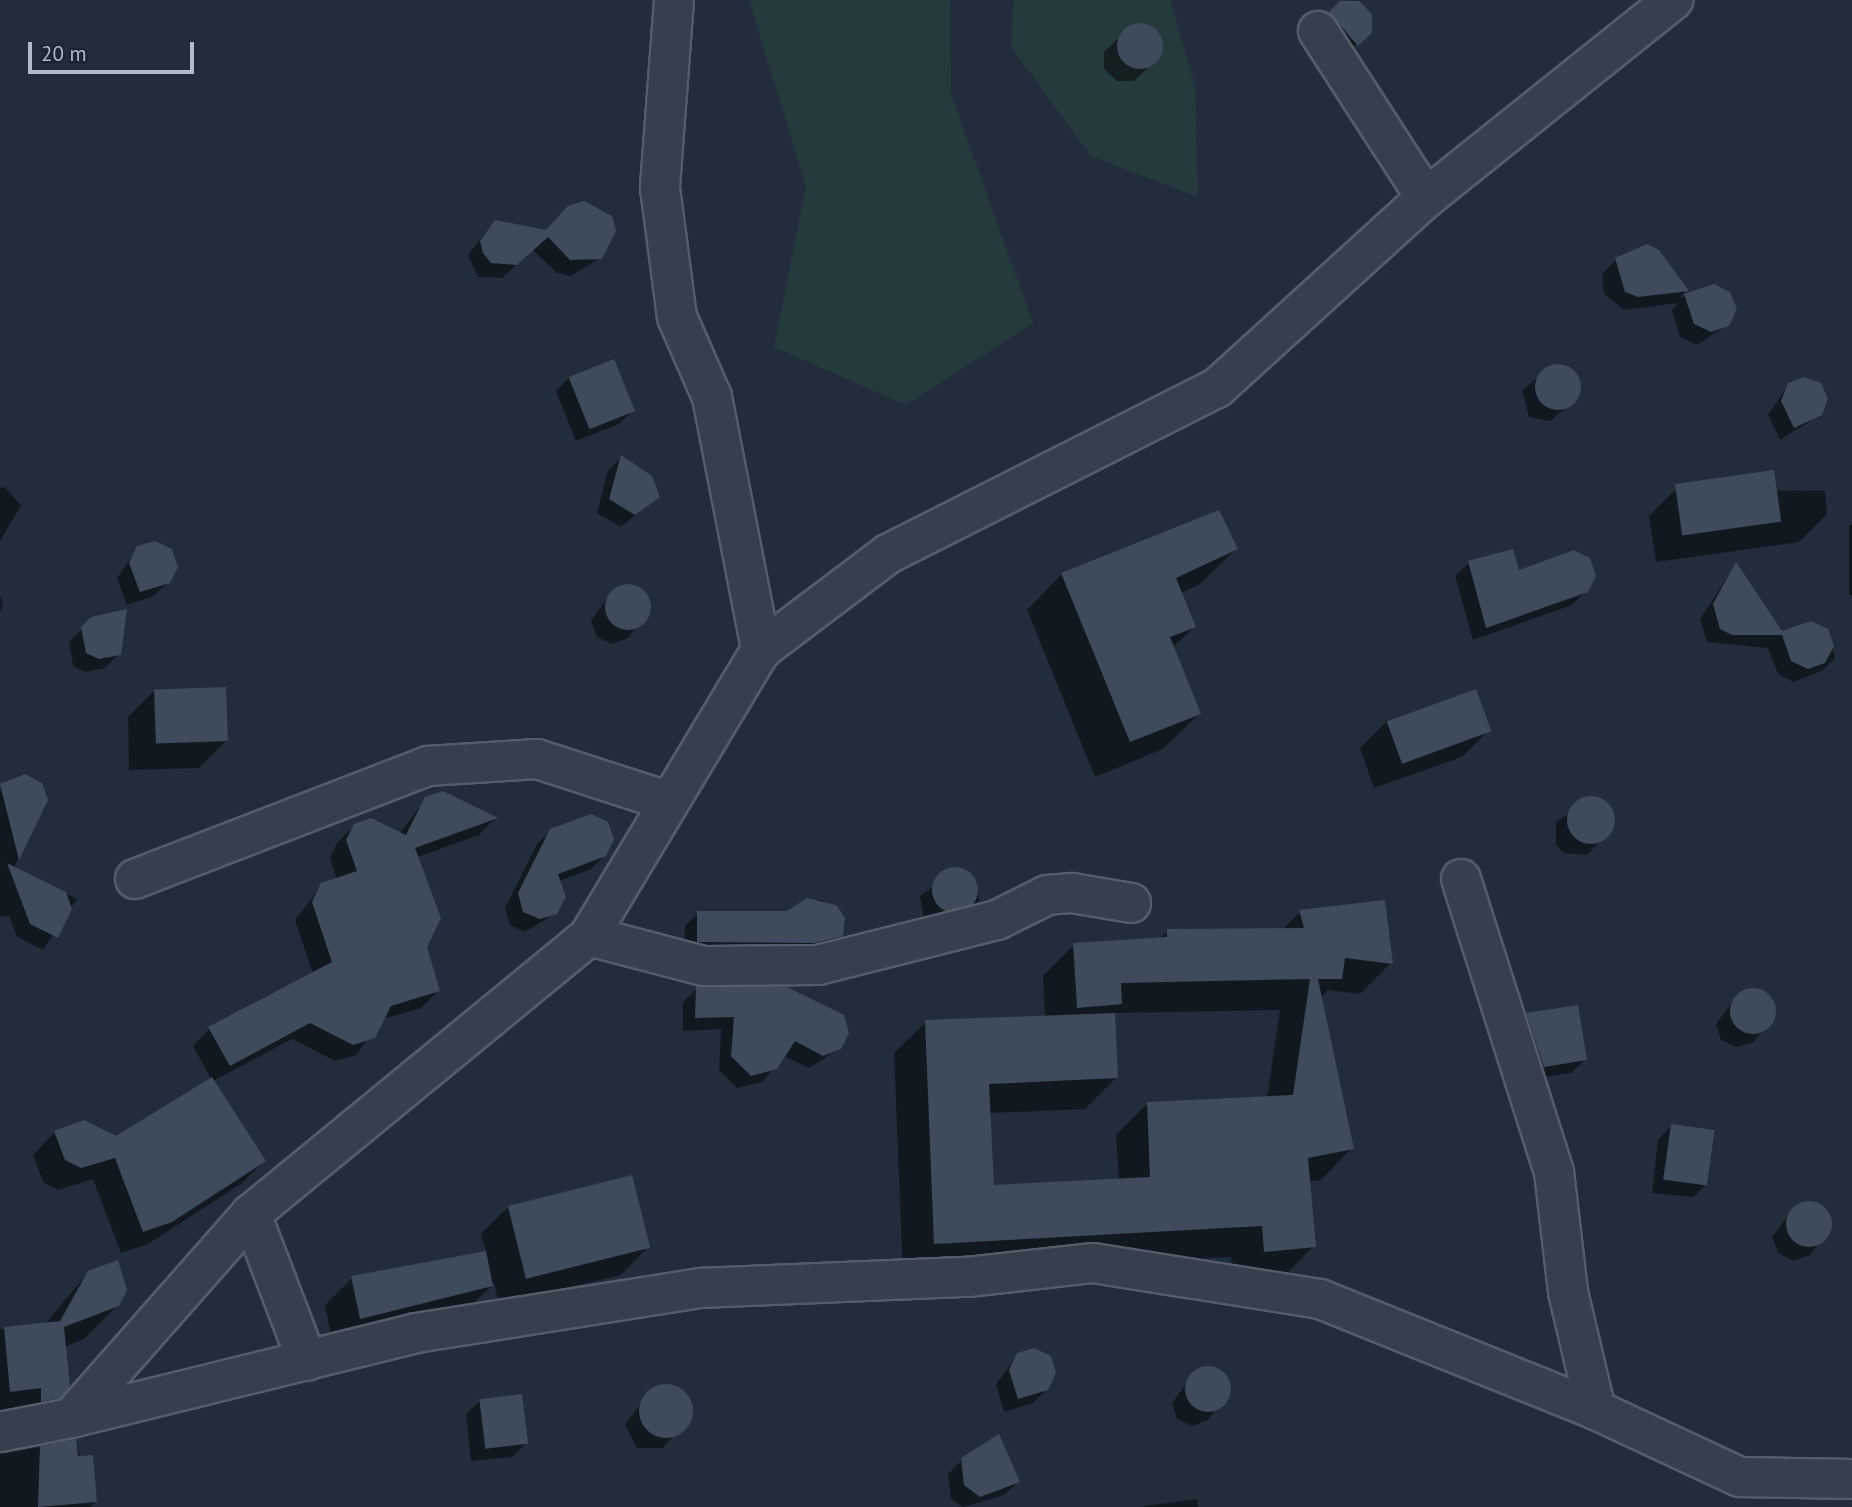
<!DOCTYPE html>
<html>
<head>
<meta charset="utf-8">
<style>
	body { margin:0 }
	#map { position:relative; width:1852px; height:1507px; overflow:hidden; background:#222d3c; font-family:"PT Sans",sans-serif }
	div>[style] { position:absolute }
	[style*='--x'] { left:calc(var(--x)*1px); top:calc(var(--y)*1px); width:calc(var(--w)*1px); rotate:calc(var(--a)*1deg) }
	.green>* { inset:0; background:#243a3d }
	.shadow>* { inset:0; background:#0007; transform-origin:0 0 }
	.building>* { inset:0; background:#3e4b5b; transform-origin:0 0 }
	.round { border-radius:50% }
	.roads { filter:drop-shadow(2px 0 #545d6a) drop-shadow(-2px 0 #545d6a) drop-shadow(0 2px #545d6a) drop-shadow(0 -2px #545d6a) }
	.minor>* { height:38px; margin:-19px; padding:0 19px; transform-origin:19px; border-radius:19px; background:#363f4c }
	span { translate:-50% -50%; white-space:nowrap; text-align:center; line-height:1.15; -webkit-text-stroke:7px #1b2431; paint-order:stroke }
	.scale { position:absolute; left:28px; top:42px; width:166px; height:32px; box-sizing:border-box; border:4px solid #b1bac8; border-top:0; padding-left:9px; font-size:21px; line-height:24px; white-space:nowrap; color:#b1bac8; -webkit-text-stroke:5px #1b2431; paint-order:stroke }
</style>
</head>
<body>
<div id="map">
	<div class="green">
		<i style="clip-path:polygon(749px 0,950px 0,951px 94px,1033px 323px,906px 405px,774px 347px,806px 186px)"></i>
		<i style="clip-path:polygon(1014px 0,1170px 0,1195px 86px,1198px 197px,1091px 156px,1011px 47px)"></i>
	</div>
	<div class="shadow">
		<i style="clip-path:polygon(1341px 2px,1370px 32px,1340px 59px,1316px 27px)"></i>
		<i style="clip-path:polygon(1132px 25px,1150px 25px,1161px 37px,1161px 55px,1134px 81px,1117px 81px,1104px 69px,1104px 52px)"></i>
		<i style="clip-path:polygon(495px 221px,546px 231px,600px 258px,571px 276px,557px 273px,533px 250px,502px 278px,478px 277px,468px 255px)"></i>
		<i style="clip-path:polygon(1616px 260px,1687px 290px,1679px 298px,1714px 286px,1727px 325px,1697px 345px,1680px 337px,1672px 310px,1678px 303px,1624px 310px,1604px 294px,1602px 274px)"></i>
		<i style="clip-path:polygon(1551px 367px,1572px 371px,1579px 397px,1550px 421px,1529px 417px,1522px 390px)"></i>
		<i style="clip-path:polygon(569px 378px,633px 410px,619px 424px,576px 441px,556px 391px)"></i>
		<i style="clip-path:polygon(1788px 385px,1820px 415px,1780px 440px,1768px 415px)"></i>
		<i style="clip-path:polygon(622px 457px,658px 496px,621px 527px,597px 513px,608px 470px)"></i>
		<i style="clip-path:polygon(5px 487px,21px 506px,0 541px,0 488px)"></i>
		<i style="clip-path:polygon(1676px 489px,1825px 491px,1827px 514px,1799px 542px,1656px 562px,1649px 516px)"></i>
		<i style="left:1852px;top:525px;width:70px;height:3px;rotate:90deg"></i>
		<i style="clip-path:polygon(138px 548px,168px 582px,154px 596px,127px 605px,117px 578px)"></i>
		<i style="clip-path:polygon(1236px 549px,1200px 584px,1181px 593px,1194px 627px,1172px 648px,1199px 714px,1163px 749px,1095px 777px,1027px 610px,1062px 574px)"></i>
		<i style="clip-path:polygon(1469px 563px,1517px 573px,1586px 591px,1572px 605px,1473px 640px,1455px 576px)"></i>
		<i style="clip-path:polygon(1736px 565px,1781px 633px,1827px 630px,1835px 658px,1822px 671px,1793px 682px,1778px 674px,1768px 648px,1707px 642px,1700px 619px)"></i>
		<i style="clip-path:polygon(630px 585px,645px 593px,650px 609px,628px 638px,612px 644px,597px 637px,591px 621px,613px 590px)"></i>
		<i style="clip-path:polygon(0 595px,3px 605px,0 612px)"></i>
		<i style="clip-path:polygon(92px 619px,119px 654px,105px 668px,85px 672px,73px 666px,69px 642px)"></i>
		<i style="clip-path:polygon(155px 690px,226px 741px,199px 768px,129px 770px,128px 717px)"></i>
		<i style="clip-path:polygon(1387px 721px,1489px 730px,1462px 757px,1374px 788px,1360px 748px)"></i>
		<i style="clip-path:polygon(9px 782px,46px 800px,14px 868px,77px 899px,43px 950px,17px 937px,9px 916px,0 917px,0 791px)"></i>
		<i style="clip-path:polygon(1592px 797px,1611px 809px,1610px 832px,1587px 855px,1564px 853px,1556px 845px,1556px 822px)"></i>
		<i style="clip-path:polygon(426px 799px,495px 819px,479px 835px,417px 857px,425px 946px,438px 991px,421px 1008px,383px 1019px,356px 1055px,335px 1061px,292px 1039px,213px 1081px,264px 1161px,242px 1183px,148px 1244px,121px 1253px,93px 1179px,58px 1190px,43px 1182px,33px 1155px,55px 1132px,116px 1138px,211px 1079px,193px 1046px,209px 1029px,313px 974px,295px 920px,322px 885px,337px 880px,330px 858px,337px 843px,355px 825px,399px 834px)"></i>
		<i style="clip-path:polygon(551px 830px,605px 855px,591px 869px,559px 881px,556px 913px,525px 932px,510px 925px,505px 908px,537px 844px)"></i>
		<i style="clip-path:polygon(956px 870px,977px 881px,979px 901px,965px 915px,925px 925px,920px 896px)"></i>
		<i style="clip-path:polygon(807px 900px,822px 900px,843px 919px,843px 933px,829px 947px,684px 955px,685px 926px,698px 913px,787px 913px)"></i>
		<i style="clip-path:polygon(evenodd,1300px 912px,1391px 963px,1360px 994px,1328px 990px,1320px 998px,1352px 1148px,1321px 1180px,1308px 1182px,1314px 1246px,1283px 1277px,1233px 1282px,1231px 1257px,903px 1275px,894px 1053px,926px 1022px,1045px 1017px,1043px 976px,1074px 945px,1159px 939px,1168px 931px,1282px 930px,1300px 912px,1280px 1010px,1267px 1098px,1147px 1104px,1116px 1135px,1119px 1181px,992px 1187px,989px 1113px,1085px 1109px,1116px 1078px,1114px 1013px,1280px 1010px)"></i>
		<i style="clip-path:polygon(697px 989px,840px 1048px,809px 1068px,784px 1056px,762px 1082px,737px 1088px,719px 1070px,721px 1029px,683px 1031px,683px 1002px)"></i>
		<i style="clip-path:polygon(1754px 989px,1770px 996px,1775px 1012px,1754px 1042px,1736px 1047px,1721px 1040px,1716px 1024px,1738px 994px)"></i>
		<i style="clip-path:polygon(1527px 1015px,1585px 1060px,1571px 1073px,1530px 1079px,1514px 1028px)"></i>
		<i style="clip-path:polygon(1671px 1126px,1707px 1184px,1693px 1197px,1652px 1193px,1658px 1140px)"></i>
		<i style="clip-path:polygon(1810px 1202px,1826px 1210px,1832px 1226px,1810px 1255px,1793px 1261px,1778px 1253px,1772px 1237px,1794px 1207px)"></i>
		<i style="clip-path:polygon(509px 1206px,648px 1247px,621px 1275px,499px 1304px,494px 1283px,464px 1313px,333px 1345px,325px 1305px,352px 1278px,486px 1252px,481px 1234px)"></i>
		<i style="clip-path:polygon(89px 1272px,118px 1305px,84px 1339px,64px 1347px,58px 1397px,24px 1431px,0 1435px,0 1329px,45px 1324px)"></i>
		<i style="clip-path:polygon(1018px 1355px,1047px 1389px,1033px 1403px,1004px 1412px,996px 1384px)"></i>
		<i style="clip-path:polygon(1210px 1367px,1225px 1375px,1230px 1391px,1208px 1420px,1192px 1426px,1177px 1419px,1172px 1403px,1194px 1373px)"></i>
		<i style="clip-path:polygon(654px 1388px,680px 1390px,692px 1413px,663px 1448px,637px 1448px,625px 1424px)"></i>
		<i style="clip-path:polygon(480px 1401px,526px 1443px,513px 1457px,471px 1461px,466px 1414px)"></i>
		<i style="clip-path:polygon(75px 1441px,95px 1502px,90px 1507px,0 1507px,0 1454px)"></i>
		<i style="clip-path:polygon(962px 1460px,1018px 1482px,1004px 1495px,963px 1507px,951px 1499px,948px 1474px)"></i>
		<i style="clip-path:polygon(1197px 1499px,1198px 1507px,1138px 1507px)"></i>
	</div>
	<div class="building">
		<i style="clip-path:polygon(1340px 1px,1359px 1px,1372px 14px,1372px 33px,1358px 46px,1329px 12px)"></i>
		<i class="round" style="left:1117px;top:23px;width:46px;height:46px"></i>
		<i style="clip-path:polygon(584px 201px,612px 216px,616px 231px,602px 259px,570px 260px,548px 237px,517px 265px,491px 263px,483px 253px,480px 241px,495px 220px,546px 230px,568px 206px)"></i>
		<i style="clip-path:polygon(1647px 244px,1659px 250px,1689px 291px,1638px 297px,1625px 292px,1615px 258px)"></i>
		<i style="clip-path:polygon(1714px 284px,1730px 292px,1737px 309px,1729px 326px,1711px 332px,1694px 324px,1684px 294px)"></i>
		<i style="left:614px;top:359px;width:56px;height:49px;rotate:68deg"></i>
		<i class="round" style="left:1535px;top:364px;width:46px;height:46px"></i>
		<i style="clip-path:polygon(1804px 377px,1821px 383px,1828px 399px,1822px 415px,1794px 428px,1781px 401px,1788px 383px)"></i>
		<i style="clip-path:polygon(621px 455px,652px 476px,660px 497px,635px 515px,609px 499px)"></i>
		<i style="left:1774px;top:470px;width:52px;height:100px;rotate:82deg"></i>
		<i style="clip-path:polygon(1219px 510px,1238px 549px,1176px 578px,1196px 627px,1170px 637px,1201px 714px,1130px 742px,1061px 573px)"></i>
		<i style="clip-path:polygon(155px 541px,172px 549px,178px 567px,170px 583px,140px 592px,129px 563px,137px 546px)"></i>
		<i style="clip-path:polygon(1513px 549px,1519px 570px,1574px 550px,1590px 558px,1596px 576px,1588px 592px,1486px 628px,1468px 561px)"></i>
		<i style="clip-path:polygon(1736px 562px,1782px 631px,1811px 621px,1828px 629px,1834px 646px,1825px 663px,1808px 669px,1791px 661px,1782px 635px,1732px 635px,1720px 629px,1713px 604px)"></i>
		<i class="round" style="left:605px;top:584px;width:46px;height:46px"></i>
		<i style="clip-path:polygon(127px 609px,121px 655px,99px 659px,86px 653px,81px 627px,91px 617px)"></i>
		<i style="left:226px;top:687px;width:54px;height:72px;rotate:88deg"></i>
		<i style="left:1476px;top:689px;width:45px;height:95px;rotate:70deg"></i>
		<i style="clip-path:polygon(25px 774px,42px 783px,48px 800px,19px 860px,0 784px)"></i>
		<i style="clip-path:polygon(443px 791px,498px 818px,415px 848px,441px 918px,427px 947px,440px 991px,391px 1006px,375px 1038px,353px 1045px,310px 1023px,230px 1066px,208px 1027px,332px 962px,312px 902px,321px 883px,357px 871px,346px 840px,354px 824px,371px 818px,406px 835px,425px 797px)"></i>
		<i class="round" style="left:1567px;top:796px;width:48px;height:48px"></i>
		<i style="clip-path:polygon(591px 814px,608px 822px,614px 839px,606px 856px,558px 874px,566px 897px,557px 914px,540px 919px,523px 912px,518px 893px,550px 829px)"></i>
		<i style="clip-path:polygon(7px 863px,66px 892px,72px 909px,58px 938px,30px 924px)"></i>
		<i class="round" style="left:932px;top:867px;width:46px;height:46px"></i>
		<i style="clip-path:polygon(807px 898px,836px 905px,845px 918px,843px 936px,815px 943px,697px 942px,697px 911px,787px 911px)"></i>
		<i style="clip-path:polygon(1385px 900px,1393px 964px,1345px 958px,1342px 979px,1318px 979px,1354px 1149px,1308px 1158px,1316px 1247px,1264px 1252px,1262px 1226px,934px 1244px,925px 1020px,1115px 1013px,1118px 1078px,989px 1084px,994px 1185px,1150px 1177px,1147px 1102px,1293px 1095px,1310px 979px,1121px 983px,1122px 1004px,1077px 1008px,1073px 943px,1167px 937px,1167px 929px,1304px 928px,1299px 910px)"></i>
		<i style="clip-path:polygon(696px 987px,787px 987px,844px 1015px,849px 1033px,841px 1049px,823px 1056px,795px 1041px,777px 1069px,751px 1076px,731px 1056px,734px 1017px,695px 1018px)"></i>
		<i class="round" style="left:1730px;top:988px;width:46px;height:46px"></i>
		<i style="clip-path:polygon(1578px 1005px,1587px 1060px,1544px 1067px,1526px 1013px)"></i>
		<i style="clip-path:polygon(212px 1077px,266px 1161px,172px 1222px,143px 1232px,115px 1158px,81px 1168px,65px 1160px,54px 1131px,84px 1120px,116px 1136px)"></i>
		<i style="left:1671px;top:1124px;width:44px;height:56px;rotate:8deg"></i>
		<i style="left:632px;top:1175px;width:75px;height:128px;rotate:76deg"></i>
		<i class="round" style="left:1786px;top:1201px;width:46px;height:46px"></i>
		<i style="clip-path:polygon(486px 1251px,493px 1286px,360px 1319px,351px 1276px)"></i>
		<i style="clip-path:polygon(118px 1260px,127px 1290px,119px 1306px,64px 1327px,70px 1386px,60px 1398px,41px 1402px,41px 1388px,10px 1392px,4px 1327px,60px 1321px,88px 1271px)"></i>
		<i style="clip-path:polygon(1034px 1348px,1051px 1356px,1056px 1373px,1048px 1390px,1018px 1399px,1009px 1370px,1017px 1353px)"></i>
		<i class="round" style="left:1185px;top:1366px;width:46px;height:46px"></i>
		<i class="round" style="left:639px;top:1384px;width:54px;height:54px"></i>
		<i style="left:522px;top:1394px;width:50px;height:43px;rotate:83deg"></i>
		<i style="clip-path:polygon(999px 1434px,1020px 1482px,980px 1497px,964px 1485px,961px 1458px)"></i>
		<i style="clip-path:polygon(76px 1439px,78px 1456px,93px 1455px,97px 1502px,38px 1507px,40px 1446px)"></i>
	</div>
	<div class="roads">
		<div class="minor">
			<i style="--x:674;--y:0;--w:189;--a:94.3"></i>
			<i style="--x:660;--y:188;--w:130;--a:82.5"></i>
			<i style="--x:677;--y:317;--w:87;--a:66.4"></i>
			<i style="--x:712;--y:397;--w:258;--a:79"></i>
			<i style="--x:1318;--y:31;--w:199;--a:57.1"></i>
			<i style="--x:135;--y:879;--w:314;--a:-21.1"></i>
			<i style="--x:428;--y:766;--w:109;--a:-3.7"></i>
			<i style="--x:537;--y:759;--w:137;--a:17.9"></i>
			<i style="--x:1461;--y:879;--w:307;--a:72.4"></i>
			<i style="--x:1554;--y:1172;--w:121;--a:83.3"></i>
			<i style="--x:1568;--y:1292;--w:121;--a:76.7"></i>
			<i style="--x:589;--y:936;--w:118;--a:14.7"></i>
			<i style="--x:703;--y:966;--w:115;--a:-0.5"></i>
			<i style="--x:818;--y:965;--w:185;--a:-14.1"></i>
			<i style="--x:997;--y:920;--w:56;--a:-26.6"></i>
			<i style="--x:1047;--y:895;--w:25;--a:-5"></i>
			<i style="--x:1072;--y:893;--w:60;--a:9.6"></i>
			<i style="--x:251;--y:1214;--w:157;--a:69.1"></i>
			<i style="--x:71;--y:1418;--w:355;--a:-13.8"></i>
			<i style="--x:416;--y:1333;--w:288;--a:-9"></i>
			<i style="--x:700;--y:1288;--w:268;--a:-2.4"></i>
			<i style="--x:968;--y:1277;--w:126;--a:-6.4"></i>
			<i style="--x:1093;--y:1263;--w:230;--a:9"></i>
			<i style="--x:1320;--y:1299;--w:297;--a:21.9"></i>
			<i style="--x:1596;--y:1410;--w:159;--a:25"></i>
			<i style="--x:1740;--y:1477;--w:112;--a:1"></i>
			<i style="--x:0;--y:1432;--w:72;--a:-11.2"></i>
			<i style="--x:71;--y:1418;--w:272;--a:-48.6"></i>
			<i style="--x:251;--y:1214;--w:438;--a:-39.4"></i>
			<i style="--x:589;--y:936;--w:334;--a:-59"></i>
			<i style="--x:761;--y:650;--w:159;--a:-37.1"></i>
			<i style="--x:888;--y:554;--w:369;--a:-26.8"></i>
			<i style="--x:1217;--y:388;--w:282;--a:-42.3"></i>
			<i style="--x:1426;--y:198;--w:317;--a:-38.7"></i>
		</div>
	</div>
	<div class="scale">20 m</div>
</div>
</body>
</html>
